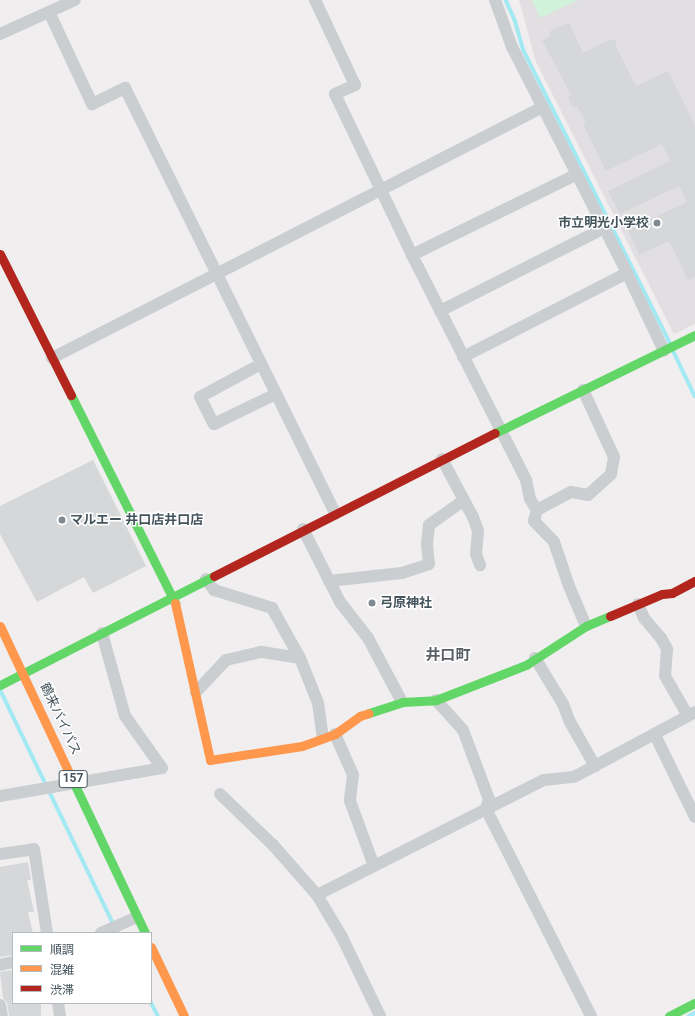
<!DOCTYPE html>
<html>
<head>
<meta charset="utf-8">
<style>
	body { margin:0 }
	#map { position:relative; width:695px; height:1016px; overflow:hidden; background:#f0eeef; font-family:Roboto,"Noto Sans JP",sans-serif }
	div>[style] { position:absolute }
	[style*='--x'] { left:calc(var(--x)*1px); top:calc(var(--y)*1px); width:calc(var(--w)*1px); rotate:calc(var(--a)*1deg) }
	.education>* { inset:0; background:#e1dfe1 }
	.green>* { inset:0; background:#d1f1da }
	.stream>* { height:3.5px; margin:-1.75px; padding:0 1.75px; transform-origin:1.75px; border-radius:1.75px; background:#a2e9f3 }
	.building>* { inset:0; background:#d6d7d9 }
	.street>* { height:12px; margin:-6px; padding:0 6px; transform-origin:6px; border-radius:6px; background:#cbced0 }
	.fast>* { height:9px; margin:-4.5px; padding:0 4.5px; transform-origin:4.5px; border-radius:4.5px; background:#63d668 }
	.slow>* { height:9px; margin:-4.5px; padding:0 4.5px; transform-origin:4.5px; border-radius:4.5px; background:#ff974d }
	.jam>* { height:9px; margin:-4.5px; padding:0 4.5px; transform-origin:4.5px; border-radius:4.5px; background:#b3261e }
	.dots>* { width:11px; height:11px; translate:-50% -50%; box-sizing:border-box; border:2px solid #fff; border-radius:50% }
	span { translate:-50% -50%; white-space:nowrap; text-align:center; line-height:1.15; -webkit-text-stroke:3px #fff; paint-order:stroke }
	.shield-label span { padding:1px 3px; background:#fff; border:1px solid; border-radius:3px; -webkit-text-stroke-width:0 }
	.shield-label { font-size:12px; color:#44545d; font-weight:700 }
	.poi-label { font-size:13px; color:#44545d; font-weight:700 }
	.right { translate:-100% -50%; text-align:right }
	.left { translate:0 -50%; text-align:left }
	.street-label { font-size:13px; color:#44545d }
	.quarter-label { font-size:15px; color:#5a5f64; font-weight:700 }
	.legend { position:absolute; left:12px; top:932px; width:140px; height:72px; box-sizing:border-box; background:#fff; border:1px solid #b4bbbe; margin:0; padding:5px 7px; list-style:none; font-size:12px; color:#44545d }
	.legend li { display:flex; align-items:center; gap:8px; height:20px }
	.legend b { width:20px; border:1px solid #b4bbbe }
</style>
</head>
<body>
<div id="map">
	<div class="education">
		<i style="clip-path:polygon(519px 0,695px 0,695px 324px,674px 334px,536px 62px)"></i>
	</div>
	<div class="green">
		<i style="clip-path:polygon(532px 0,578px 0,540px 18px)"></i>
	</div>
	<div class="stream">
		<i style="--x:506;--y:0;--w:22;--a:66"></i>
		<i style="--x:515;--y:20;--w:32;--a:74"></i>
		<i style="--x:524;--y:51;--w:326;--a:63.4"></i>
		<i style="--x:673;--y:350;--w:51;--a:64.4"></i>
		<i style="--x:0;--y:689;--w:271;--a:64.2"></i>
		<i style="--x:151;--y:1002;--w:16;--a:63"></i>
		<i style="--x:689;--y:1016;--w:7;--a:-27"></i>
	</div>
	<div class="building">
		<i style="clip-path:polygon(569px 23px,583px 53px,611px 39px,616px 41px,616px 46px,636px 86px,668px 71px,695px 126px,695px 277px,688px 280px,669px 241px,639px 255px,628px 230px,687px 202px,679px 186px,620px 214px,608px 191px,670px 161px,662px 144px,606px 171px,583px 124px,586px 122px,577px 106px,573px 108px,568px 98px,571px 95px,542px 40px,550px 37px,550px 31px)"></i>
		<i style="clip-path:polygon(93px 460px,146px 566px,93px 593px,84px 577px,37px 602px,0 534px,0 506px)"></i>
		<i style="clip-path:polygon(28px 862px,31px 880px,27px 880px,34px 912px,28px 912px,33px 933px,13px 933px,13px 955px,0 957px,0 867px)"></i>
		<i style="clip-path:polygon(13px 970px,13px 1003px,41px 1003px,41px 1016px,9px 1016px,7px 1003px,3px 998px,0 972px)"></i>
	</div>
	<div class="street">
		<i style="--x:315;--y:0;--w:94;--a:64.8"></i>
		<i style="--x:355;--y:85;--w:22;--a:156"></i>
		<i style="--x:335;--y:94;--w:178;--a:64.4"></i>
		<i style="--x:412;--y:255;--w:252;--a:63.1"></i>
		<i style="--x:526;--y:480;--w:19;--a:78"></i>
		<i style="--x:530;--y:499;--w:13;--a:58"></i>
		<i style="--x:537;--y:510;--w:38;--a:-28"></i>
		<i style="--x:571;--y:492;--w:17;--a:10"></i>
		<i style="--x:588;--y:495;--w:31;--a:-42"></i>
		<i style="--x:611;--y:474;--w:17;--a:-80"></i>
		<i style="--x:614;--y:457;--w:74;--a:-114.8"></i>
		<i style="--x:495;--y:0;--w:50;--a:70.1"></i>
		<i style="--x:512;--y:47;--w:254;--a:63"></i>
		<i style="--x:627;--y:273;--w:86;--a:64.6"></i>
		<i style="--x:49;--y:12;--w:102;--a:64.9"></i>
		<i style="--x:92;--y:104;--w:37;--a:-26"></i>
		<i style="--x:125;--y:88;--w:475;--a:63.7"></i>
		<i style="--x:0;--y:34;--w:82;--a:-24.4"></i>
		<i style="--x:412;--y:255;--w:184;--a:-26.1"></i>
		<i style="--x:440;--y:311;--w:184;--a:-26.8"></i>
		<i style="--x:463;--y:357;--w:184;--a:-27.1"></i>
		<i style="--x:52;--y:358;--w:551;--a:-27.08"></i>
		<i style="--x:261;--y:364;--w:69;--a:151.6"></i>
		<i style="--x:200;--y:397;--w:30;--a:63"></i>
		<i style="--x:214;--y:424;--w:69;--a:-25.8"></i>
		<i style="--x:442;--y:459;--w:66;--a:61.9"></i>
		<i style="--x:473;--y:517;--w:15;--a:70"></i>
		<i style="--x:478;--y:531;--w:23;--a:95"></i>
		<i style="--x:476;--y:554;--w:12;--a:70"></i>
		<i style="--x:537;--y:510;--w:11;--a:105"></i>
		<i style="--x:534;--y:521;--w:29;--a:46"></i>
		<i style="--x:554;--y:542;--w:46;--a:71.2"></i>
		<i style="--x:569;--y:586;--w:43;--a:67"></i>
		<i style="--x:303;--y:529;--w:82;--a:63.1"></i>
		<i style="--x:340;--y:602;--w:46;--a:52.1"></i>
		<i style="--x:368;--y:638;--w:72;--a:62"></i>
		<i style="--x:206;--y:579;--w:14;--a:54"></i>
		<i style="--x:214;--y:590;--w:61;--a:17.2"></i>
		<i style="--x:272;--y:608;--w:57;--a:60.8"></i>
		<i style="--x:300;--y:658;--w:48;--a:68.2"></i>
		<i style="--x:318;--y:703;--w:35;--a:82"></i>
		<i style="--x:329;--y:581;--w:73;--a:-6.3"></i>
		<i style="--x:402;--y:573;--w:28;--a:-18"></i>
		<i style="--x:429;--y:564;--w:20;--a:-96"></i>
		<i style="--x:427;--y:544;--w:19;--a:-84"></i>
		<i style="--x:429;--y:525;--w:43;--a:-35.5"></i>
		<i style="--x:638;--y:604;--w:15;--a:67"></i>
		<i style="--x:644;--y:618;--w:26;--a:50"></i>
		<i style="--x:661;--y:638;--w:13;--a:61"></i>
		<i style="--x:667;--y:649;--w:27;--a:94"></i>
		<i style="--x:665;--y:676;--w:46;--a:60.1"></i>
		<i style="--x:535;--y:658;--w:54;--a:58.7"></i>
		<i style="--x:563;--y:704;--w:19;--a:69"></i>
		<i style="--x:570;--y:722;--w:51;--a:60.4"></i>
		<i style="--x:196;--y:692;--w:44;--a:-46.8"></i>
		<i style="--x:226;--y:660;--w:37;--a:-13"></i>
		<i style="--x:262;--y:652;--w:38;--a:9"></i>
		<i style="--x:436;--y:700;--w:40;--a:48"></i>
		<i style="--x:463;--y:730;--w:74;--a:69.4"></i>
		<i style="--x:489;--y:799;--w:10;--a:107"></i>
		<i style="--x:486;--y:809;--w:232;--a:63.1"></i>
		<i style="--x:335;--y:734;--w:45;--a:66.3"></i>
		<i style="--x:353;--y:775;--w:26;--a:97"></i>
		<i style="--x:350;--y:801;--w:69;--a:69.7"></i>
		<i style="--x:655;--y:735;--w:91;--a:64"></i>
		<i style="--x:220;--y:794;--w:74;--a:43.9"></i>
		<i style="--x:273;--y:845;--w:67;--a:48.7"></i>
		<i style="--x:317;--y:895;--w:49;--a:59.2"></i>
		<i style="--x:342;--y:937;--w:88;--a:64.3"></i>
		<i style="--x:0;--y:796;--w:164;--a:-9.8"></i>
		<i style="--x:162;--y:768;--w:64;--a:-125.4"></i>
		<i style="--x:125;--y:716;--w:86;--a:-105.5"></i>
		<i style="--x:0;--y:854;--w:34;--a:-8"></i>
		<i style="--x:34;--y:849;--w:85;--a:81.2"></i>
		<i style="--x:317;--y:895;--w:254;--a:-26.9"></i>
		<i style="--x:544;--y:780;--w:30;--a:-6"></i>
		<i style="--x:574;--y:777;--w:137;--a:-28.2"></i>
		<i style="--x:101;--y:933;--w:39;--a:-24"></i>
		<i style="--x:0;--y:965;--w:13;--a:-13"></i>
		<i style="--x:58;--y:1003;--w:13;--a:81"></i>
		<i style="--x:0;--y:1005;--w:11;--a:80"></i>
	</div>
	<div class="fast">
		<i style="--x:71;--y:395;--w:233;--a:63.4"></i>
		<i style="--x:495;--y:433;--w:223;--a:-26.1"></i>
		<i style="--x:0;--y:685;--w:240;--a:-27"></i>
		<i style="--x:369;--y:713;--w:35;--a:-18"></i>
		<i style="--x:402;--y:702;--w:34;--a:-3"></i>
		<i style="--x:436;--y:700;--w:97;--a:-21.3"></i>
		<i style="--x:526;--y:665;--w:72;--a:-33"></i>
		<i style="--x:586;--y:626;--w:26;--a:-23"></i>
		<i style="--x:71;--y:777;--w:173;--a:64.6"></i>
		<i style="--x:669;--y:1016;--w:29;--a:-27"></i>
	</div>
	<div class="slow">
		<i style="--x:175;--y:603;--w:161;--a:77.4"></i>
		<i style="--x:210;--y:760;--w:93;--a:-8.7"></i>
		<i style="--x:302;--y:746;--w:35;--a:-20"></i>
		<i style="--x:335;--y:734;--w:31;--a:-36"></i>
		<i style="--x:360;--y:716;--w:9;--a:-18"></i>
		<i style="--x:0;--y:626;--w:167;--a:64.8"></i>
		<i style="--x:151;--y:947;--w:76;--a:64.4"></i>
	</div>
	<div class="jam">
		<i style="--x:0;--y:254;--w:158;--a:63.3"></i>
		<i style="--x:214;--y:576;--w:315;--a:-27"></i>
		<i style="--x:610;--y:616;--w:56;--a:-22.9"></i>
		<i style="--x:662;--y:594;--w:10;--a:-6"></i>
		<i style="--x:672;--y:593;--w:26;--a:-28"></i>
	</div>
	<div class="dots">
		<i style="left:657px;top:223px;background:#808a90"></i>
		<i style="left:62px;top:520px;background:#808a90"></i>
		<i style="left:372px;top:603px;background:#808a90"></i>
	</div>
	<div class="shield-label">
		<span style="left:73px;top:779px">157</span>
	</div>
	<div class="poi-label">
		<span class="right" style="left:649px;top:223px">市立明光小学校</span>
		<span class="left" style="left:70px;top:520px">マルエー 井口店井口店</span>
		<span class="left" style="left:380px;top:603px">弓原神社</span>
	</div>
	<div class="street-label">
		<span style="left:60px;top:719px;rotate:65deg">鶴来バイパス</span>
	</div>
	<div class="quarter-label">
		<span style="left:448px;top:656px">井口町</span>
	</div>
	<ul class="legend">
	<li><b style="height:5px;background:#63d668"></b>順調</li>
	<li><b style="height:5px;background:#ff974d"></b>混雑</li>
	<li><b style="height:5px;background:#b3261e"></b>渋滞</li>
	</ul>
</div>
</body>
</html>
